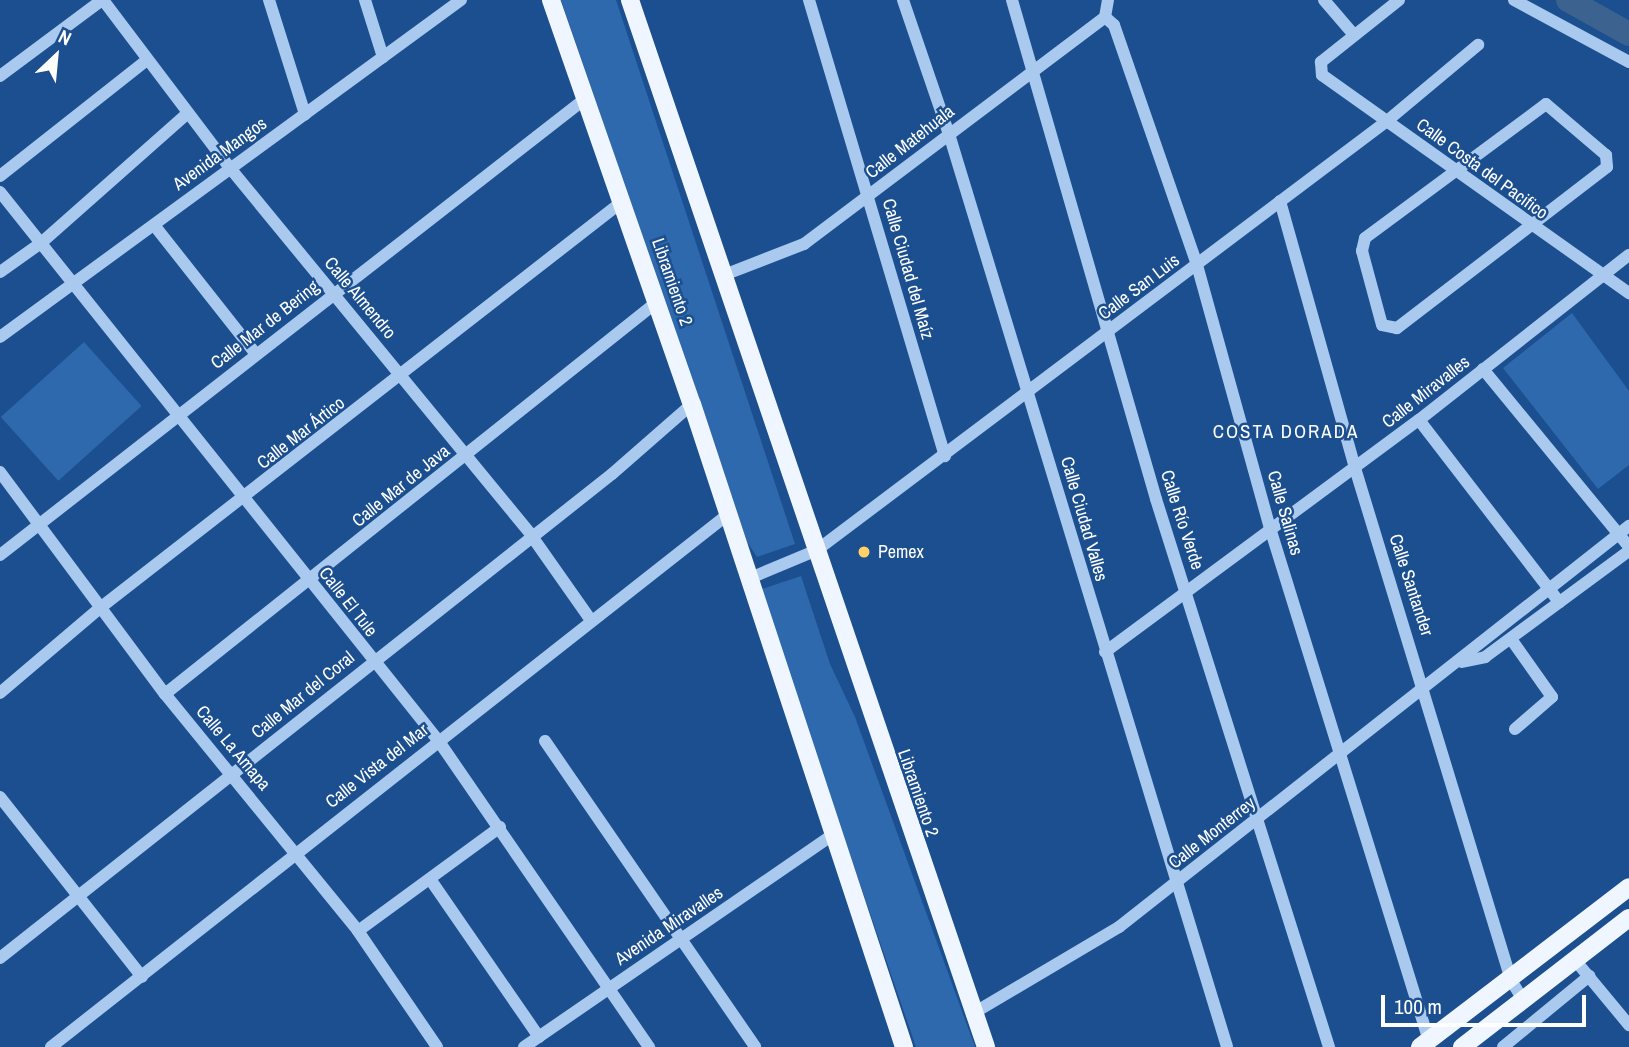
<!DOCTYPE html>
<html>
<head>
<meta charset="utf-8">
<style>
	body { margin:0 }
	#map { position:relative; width:1629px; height:1047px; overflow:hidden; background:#1b4f8f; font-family:"Archivo Narrow",sans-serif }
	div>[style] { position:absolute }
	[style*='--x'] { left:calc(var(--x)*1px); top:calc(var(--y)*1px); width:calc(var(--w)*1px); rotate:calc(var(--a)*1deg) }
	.green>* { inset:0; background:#2e69ad; transform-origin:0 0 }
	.river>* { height:24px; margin:-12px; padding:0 12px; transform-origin:12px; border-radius:12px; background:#3c6290 }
	.minor>* { height:12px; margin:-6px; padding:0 6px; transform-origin:6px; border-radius:6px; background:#a9c9ee }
	.major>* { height:18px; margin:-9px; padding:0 9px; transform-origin:9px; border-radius:9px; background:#f0f6ff }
	.dots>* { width:19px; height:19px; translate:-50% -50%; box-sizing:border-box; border:4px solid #1b4f8f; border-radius:50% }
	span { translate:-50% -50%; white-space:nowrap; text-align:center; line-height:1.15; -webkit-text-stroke:5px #1b4f8f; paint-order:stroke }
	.street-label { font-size:18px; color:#fff }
	.poi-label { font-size:18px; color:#fff }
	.left { translate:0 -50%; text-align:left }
	.neighbourhood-label { font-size:19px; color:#fff; letter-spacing:2px }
	.north { position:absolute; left:21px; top:21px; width:70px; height:70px; -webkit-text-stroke:5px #1b4f8f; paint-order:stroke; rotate:26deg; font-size:19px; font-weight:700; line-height:28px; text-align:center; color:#fff }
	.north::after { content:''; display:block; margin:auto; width:24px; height:32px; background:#fff; clip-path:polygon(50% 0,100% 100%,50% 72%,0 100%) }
	.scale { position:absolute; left:1381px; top:995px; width:205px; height:32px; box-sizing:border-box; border:4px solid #fff; border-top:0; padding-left:9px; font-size:21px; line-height:24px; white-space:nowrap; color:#fff; -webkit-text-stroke:5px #1b4f8f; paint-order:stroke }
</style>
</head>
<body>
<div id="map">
	<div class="green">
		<i style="clip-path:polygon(561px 0,616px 0,795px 544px,757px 557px,747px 542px)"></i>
		<i style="clip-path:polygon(1572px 313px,1629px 391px,1629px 465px,1598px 489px,1503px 368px)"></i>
		<i style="left:84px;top:342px;width:86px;height:112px;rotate:48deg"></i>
		<i style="clip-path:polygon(801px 576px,830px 664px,855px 717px,975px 1047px,916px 1047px,759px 590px)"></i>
	</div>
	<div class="river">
		<i style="--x:1568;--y:0;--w:70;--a:29.1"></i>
	</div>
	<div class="minor">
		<i style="--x:103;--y:0;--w:211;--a:52.9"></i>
		<i style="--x:230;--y:168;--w:475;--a:50.6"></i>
		<i style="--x:531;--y:535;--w:103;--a:54.9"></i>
		<i style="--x:269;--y:0;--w:120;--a:72.5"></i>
		<i style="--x:365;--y:0;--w:60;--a:72.5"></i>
		<i style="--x:809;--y:0;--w:476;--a:73.4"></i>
		<i style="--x:903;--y:0;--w:142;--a:71.1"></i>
		<i style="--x:949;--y:134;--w:954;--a:73.06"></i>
		<i style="--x:1012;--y:0;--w:519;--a:73.9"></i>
		<i style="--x:1156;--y:499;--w:575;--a:72.48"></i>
		<i style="--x:1324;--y:0;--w:46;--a:49.4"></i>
		<i style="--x:1399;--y:0;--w:100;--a:141.5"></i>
		<i style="--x:1321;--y:62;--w:13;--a:86"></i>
		<i style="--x:1322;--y:75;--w:377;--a:35.4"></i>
		<i style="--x:1514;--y:0;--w:131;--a:28.3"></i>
		<i style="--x:1105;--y:17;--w:12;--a:42"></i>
		<i style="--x:1114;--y:25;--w:254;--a:70.9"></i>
		<i style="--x:1197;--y:265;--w:273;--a:74.5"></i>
		<i style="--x:1270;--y:528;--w:537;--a:72.78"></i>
		<i style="--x:1105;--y:17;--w:17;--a:-80"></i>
		<i style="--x:0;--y:76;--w:127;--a:-36.7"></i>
		<i style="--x:1546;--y:104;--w:79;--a:40.4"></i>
		<i style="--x:1606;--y:155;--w:12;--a:85"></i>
		<i style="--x:1607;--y:167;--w:265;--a:142.5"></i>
		<i style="--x:1397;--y:328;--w:15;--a:-169"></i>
		<i style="--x:1382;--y:325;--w:77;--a:-105.1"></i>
		<i style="--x:1362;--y:251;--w:13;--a:-77"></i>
		<i style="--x:1365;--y:238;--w:225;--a:-36.5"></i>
		<i style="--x:0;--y:176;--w:187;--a:-38.3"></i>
		<i style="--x:0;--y:192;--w:702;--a:51.37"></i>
		<i style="--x:438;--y:740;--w:373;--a:55.5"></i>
		<i style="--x:1280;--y:201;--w:277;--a:74.3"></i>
		<i style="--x:1355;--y:468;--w:535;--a:73.05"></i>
		<i style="--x:1511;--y:980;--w:23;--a:59"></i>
		<i style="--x:154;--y:225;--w:164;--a:51.7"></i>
		<i style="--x:0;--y:272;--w:50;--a:-35.3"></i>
		<i style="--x:41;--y:243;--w:195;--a:-41.5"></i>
		<i style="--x:724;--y:275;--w:86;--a:-21.2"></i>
		<i style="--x:804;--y:244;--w:377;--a:-37"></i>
		<i style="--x:0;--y:337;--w:571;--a:-36.17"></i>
		<i style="--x:1483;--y:369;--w:230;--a:50.6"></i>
		<i style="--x:1419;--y:420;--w:230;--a:52.4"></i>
		<i style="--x:0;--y:472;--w:277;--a:53.4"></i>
		<i style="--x:165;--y:694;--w:306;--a:50.8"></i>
		<i style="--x:358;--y:931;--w:140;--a:55.7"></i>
		<i style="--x:0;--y:555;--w:742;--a:-37.94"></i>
		<i style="--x:748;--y:579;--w:75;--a:-22.8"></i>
		<i style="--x:817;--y:550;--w:713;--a:-36.97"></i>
		<i style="--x:1387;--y:121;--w:119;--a:-39.9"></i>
		<i style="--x:1511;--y:639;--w:71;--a:54.7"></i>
		<i style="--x:1552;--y:697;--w:49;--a:139.1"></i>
		<i style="--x:1105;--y:652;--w:390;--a:-36.5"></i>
		<i style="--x:1419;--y:420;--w:267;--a:-38.2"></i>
		<i style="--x:1462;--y:662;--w:24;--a:-12"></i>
		<i style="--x:1485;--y:657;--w:179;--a:-36.4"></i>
		<i style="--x:0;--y:693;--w:131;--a:-40.4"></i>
		<i style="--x:100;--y:608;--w:663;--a:-37.89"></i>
		<i style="--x:165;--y:694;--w:629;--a:-38.55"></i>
		<i style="--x:545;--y:741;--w:371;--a:55.5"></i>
		<i style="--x:0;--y:797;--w:229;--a:51.7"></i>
		<i style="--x:430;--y:879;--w:192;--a:55.4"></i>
		<i style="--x:358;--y:931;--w:176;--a:-36.2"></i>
		<i style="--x:0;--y:958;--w:780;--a:-38.34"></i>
		<i style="--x:612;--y:474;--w:106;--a:-41.2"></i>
		<i style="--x:1575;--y:960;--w:85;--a:50.3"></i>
		<i style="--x:972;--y:1014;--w:171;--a:-30.6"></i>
		<i style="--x:1119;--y:927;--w:649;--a:-38.18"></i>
		<i style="--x:51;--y:1047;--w:860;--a:-38.2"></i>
		<i style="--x:524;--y:1047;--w:376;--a:-34.5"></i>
		<i style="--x:1503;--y:1047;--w:112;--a:-39.5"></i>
	</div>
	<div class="major">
		<i style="--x:551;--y:0;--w:428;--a:70.8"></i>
		<i style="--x:692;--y:404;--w:677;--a:71.75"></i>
		<i style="--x:630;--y:0;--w:1106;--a:71.22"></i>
		<i style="--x:1420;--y:1047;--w:263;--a:-37.4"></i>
		<i style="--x:1462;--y:1047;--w:211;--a:-37.7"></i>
	</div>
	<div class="dots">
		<i style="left:864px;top:552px;background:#ffd166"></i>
	</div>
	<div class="street-label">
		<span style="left:910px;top:142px;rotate:-38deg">Calle Matehuala</span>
		<span style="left:220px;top:154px;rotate:-36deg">Avenida Mangos</span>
		<span style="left:1482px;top:169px;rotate:36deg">Calle Costa del Pacifico</span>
		<span style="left:908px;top:269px;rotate:74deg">Calle Ciudad del Maíz</span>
		<span style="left:672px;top:282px;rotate:71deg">Libramiento 2</span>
		<span style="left:1139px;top:287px;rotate:-37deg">Calle San Luis</span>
		<span style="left:360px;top:298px;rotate:50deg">Calle Almendro</span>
		<span style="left:265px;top:325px;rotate:-38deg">Calle Mar de Bering</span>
		<span style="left:1426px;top:392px;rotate:-38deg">Calle Miravalles</span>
		<span style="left:301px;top:433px;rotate:-38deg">Calle Mar Ártico</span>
		<span style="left:401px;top:486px;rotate:-39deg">Calle Mar de Java</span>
		<span style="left:1285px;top:513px;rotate:74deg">Calle Salinas</span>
		<span style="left:1084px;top:519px;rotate:74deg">Calle Ciudad Valles</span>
		<span style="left:1182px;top:520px;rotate:72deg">Calle Río Verde</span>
		<span style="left:1411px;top:585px;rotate:72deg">Calle Santander</span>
		<span style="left:348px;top:602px;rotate:52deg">Calle El Tule</span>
		<span style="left:303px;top:695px;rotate:-39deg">Calle Mar del Coral</span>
		<span style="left:233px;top:748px;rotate:50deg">Calle La Amapa</span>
		<span style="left:377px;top:766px;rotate:-38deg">Calle Vista del Mar</span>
		<span style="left:918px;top:793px;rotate:71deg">Libramiento 2</span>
		<span style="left:1212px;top:833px;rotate:-38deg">Calle Monterrey</span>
		<span style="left:669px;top:926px;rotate:-34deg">Avenida Miravalles</span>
	</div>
	<div class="poi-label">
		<span class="left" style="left:878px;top:552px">Pemex</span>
	</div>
	<div class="neighbourhood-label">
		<span style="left:1286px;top:432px">COSTA DORADA</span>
	</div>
	<div class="north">N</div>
	<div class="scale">100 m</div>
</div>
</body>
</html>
